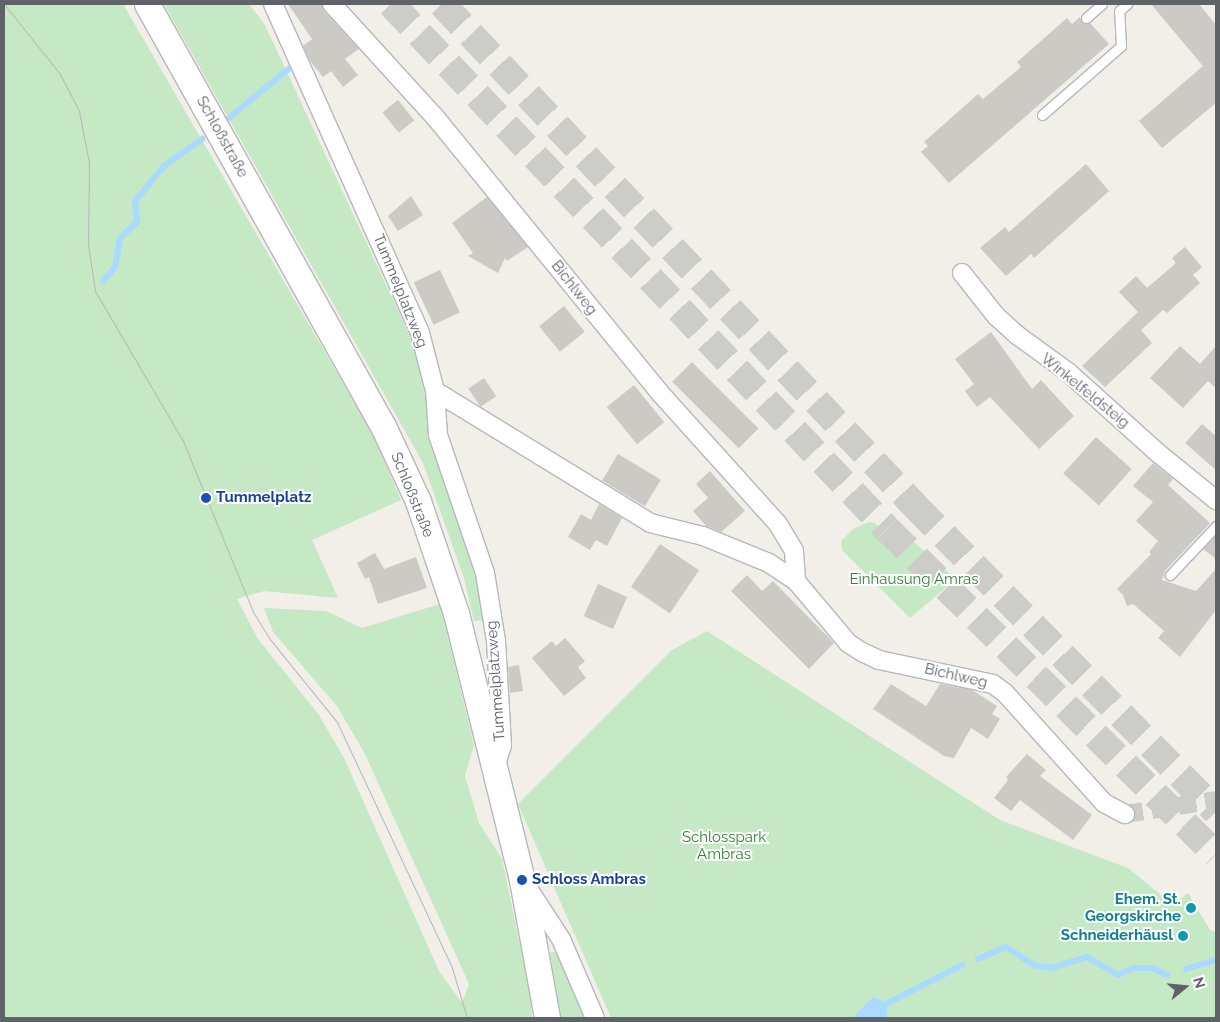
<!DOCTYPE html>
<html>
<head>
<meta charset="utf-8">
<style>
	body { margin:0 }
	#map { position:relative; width:1220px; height:1022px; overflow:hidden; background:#f1efe8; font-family:Raleway,sans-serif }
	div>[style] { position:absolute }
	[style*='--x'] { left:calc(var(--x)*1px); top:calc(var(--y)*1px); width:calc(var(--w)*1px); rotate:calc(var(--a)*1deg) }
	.green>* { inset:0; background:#c5e8c5 }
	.water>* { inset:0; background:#aadaff }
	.stream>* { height:6px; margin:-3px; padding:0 3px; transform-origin:3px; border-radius:3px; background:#aadaff }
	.building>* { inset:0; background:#cccac5; transform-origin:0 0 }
	.street-tunnel>* { height:18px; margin-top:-9px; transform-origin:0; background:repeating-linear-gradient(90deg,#ccccc8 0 18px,transparent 0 27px) }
	.highway-tunnel>* { height:28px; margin-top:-14px; transform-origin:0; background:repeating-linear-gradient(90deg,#ccccc8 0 28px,transparent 0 42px) }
	.roads { filter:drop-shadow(1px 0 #b5b8bc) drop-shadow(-1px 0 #b5b8bc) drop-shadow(0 1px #b5b8bc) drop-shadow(0 -1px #b5b8bc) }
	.lane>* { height:9px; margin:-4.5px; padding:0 4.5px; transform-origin:4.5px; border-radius:4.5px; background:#fff }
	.street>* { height:18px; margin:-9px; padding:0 9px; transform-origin:9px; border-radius:9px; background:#fff }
	.secondary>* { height:25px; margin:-12.5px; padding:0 12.5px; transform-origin:12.5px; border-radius:12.5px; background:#fff }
	.tram>* { height:1px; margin:-0.5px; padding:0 0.5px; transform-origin:0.5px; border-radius:0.5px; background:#b6b7b8 }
	.dots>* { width:14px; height:14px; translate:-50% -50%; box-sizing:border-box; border:2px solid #fff; border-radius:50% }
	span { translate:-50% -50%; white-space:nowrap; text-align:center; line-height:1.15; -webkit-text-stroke:4px #fff; paint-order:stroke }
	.street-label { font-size:15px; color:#5f6368 }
	.transit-label { font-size:15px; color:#164399; font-weight:700 }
	.left { translate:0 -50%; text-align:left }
	.park-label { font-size:15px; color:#348238 }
	.culture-label { font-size:15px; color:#0d838f; font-weight:700 }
	.right { translate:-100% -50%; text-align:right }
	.frame { position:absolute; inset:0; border:5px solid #5f6368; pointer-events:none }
	.north { position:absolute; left:1160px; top:962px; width:50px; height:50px; -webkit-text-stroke:4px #fff; paint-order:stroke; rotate:73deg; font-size:14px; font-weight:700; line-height:20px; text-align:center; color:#5f6368 }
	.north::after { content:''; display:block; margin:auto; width:18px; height:22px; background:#5f6368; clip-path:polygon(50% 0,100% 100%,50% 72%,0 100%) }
</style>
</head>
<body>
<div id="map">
	<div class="green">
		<i style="clip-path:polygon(4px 4px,123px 4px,373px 435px,401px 500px,312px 540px,338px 598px,264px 591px,237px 599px,258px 639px,319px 715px,344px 758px,439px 971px,462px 1003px,469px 984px,365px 754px,337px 706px,273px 632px,264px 608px,326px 611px,362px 628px,440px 604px,474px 745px,465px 776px,479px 823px,502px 859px,531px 998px,532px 1018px,4px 1018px)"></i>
		<i style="clip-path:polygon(164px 4px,249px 4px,265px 25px,416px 349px,432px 433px,477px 570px,484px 620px,474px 621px,464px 578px,423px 463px)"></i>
		<i style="clip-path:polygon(869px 522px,875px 523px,890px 538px,906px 535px,956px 579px,910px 618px,842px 550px,841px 541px,853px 529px)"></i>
		<i style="clip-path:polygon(707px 631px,1000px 820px,1128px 868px,1173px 905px,1188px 893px,1210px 930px,1216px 932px,1216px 1018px,887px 1018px,887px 1002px,852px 1018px,611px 1018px,518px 804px,672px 650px)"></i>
		<i style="clip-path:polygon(557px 951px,587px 1018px,560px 1018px,550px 953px)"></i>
	</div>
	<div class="water">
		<i style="clip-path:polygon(873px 997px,887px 1002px,887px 1018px,852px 1018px)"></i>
	</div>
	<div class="stream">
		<i style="--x:229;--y:118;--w:82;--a:-39.5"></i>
		<i style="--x:103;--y:281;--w:18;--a:-49"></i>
		<i style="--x:115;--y:267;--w:29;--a:-80"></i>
		<i style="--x:120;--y:238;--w:23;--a:-43"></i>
		<i style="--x:137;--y:222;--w:21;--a:-95"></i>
		<i style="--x:135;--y:201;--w:45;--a:-50.4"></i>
		<i style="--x:164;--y:166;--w:47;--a:-35.4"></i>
		<i style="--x:978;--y:959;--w:30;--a:-23"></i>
		<i style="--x:1006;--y:947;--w:33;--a:33"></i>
		<i style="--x:1034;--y:965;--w:17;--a:10"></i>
		<i style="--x:1051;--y:968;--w:38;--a:-17"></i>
		<i style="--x:1087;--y:957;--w:36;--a:30"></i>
		<i style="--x:1118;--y:975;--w:17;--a:-24"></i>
		<i style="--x:1134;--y:968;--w:18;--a:0"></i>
		<i style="--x:1152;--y:968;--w:17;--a:25"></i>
		<i style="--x:1186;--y:969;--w:31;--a:-17"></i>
		<i style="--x:880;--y:1007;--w:92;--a:-27.1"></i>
	</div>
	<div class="building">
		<i style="clip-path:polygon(288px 4px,322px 4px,324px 11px,359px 49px,345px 59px,358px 75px,343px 87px,331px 71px,323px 77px,310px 61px,303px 46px,312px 39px)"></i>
		<i style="clip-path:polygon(1151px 4px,1199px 4px,1216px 25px,1216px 103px,1162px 148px,1139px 121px,1203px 66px)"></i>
		<i style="clip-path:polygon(1080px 17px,1082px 22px,1090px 23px,1109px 44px,949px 183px,921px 152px,928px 146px,924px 142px,978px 94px,983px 99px,1021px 67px,1017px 62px,1067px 18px,1072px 24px)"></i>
		<i style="left:398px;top:100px;width:26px;height:20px;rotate:51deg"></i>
		<i style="clip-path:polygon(1086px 164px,1109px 191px,1034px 258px,1031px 254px,1006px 276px,980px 248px,1005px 227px,1009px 232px)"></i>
		<i style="clip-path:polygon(411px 196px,423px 215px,398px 231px,388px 216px)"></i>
		<i style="clip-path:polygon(487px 197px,528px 247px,507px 261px,505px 258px,498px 273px,468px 256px,473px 253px,452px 223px)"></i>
		<i style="clip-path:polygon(1185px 247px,1202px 267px,1193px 275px,1200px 283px,1167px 313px,1163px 310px,1141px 330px,1152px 343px,1105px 387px,1082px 366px,1138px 312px,1119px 292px,1136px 276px,1147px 288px,1176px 263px,1172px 258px)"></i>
		<i style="left:440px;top:270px;width:47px;height:29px;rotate:65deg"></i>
		<i style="left:564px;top:306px;width:33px;height:32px;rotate:51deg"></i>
		<i style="clip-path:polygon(991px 332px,1032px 389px,1041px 380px,1074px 416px,1039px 449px,990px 397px,977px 407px,965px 391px,974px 384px,955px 359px)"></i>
		<i style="clip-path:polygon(1180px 346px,1200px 364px,1216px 346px,1216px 388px,1208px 381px,1183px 408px,1150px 378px)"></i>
		<i style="left:692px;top:362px;width:94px;height:28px;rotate:45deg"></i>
		<i style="left:484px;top:378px;width:22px;height:19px;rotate:56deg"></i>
		<i style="left:634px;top:385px;width:48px;height:35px;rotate:51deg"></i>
		<i style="clip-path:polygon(1202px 424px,1216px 436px,1216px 470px,1185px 443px)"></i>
		<i style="left:1096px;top:437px;width:48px;height:49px;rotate:42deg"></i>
		<i style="left:618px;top:454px;width:50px;height:31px;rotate:31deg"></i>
		<i style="clip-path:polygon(1153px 463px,1173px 479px,1168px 485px,1210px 523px,1165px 571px,1162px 580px,1196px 591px,1216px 569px,1216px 610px,1180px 657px,1158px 638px,1164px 631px,1133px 604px,1127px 606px,1123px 595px,1117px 589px,1151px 554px,1149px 552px,1158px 541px,1136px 521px,1153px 502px,1133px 486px)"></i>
		<i style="clip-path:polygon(710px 471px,745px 511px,721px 532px,706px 526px,693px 511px,708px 498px,696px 484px)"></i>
		<i style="clip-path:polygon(599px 504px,622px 518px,607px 546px,596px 540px,590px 550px,568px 537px,581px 514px,591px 520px)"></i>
		<i style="clip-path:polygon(1216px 535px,1216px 559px,1203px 549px)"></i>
		<i style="left:660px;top:544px;width:47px;height:52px;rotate:34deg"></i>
		<i style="clip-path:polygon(375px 553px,384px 569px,416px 557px,427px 588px,378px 604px,369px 577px,365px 579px,357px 563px)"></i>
		<i style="clip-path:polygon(747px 575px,762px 591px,773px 581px,834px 643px,809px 669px,731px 591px)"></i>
		<i style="left:598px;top:584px;width:32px;height:35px;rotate:24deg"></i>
		<i style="clip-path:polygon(565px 638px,585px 661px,578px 667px,586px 678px,564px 696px,532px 658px,552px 641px,556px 646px)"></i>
		<i style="clip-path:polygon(519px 665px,523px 691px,510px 693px,508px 667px)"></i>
		<i style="clip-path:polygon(891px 684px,926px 706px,940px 684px,972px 690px,997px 706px,992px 714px,1000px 719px,988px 739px,971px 728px,954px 758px,944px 756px,873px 709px)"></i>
		<i style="clip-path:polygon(1027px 754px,1046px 770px,1040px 776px,1092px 815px,1073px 840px,1020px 800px,1011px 811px,994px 798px,1008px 780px,1006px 777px)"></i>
	</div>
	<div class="street-tunnel">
		<i style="--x:1125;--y:814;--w:92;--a:-8.7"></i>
	</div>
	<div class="highway-tunnel">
		<i style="--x:391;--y:4;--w:722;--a:46.63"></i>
		<i style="--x:887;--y:529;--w:463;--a:44.7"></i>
		<i style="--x:442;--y:4;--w:690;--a:46.7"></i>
		<i style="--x:915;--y:506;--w:429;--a:45.4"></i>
	</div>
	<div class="roads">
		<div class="lane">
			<i style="--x:1086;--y:18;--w:21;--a:-41"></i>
			<i style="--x:1042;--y:115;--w:105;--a:-41.1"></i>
			<i style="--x:1121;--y:46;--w:35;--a:-93"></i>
			<i style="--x:1119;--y:11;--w:11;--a:-41"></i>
			<i style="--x:1170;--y:575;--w:67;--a:-46.8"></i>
		</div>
		<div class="street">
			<i style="--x:273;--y:4;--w:360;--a:65.9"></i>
			<i style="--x:420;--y:333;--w:60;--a:75.5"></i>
			<i style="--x:435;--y:391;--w:44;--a:86.1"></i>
			<i style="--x:438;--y:435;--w:146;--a:71.2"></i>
			<i style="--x:485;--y:573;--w:69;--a:80.8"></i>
			<i style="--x:496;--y:641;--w:104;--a:86.7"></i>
			<i style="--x:502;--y:745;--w:24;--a:107"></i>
			<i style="--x:332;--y:4;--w:153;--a:47.7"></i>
			<i style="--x:435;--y:117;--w:356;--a:50.8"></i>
			<i style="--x:660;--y:393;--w:176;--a:48"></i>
			<i style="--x:778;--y:524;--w:31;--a:59"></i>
			<i style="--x:794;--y:551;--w:30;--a:86"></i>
			<i style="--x:962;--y:273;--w:55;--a:51.7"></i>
			<i style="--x:996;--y:316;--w:28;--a:42"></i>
			<i style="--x:1017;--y:335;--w:63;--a:36"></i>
			<i style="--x:1068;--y:372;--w:121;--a:42"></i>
			<i style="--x:1158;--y:453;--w:75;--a:39"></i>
			<i style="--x:435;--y:391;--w:252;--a:31.5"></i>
			<i style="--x:650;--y:523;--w:55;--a:13.8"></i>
			<i style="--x:703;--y:536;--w:71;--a:22.2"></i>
			<i style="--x:769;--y:563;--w:32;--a:34"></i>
			<i style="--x:796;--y:581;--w:81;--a:50"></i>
			<i style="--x:848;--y:643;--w:17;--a:33"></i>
			<i style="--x:862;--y:652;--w:19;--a:25"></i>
			<i style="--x:879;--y:660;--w:116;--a:11.9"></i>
			<i style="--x:993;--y:684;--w:15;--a:37"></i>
			<i style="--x:1005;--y:693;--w:148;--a:48"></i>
			<i style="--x:1104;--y:803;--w:24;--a:28"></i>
			<i style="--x:527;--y:887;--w:62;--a:56.8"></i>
			<i style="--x:561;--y:939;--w:86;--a:66.7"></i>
		</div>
		<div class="secondary">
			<i style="--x:147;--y:4;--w:484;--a:60.8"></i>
			<i style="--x:383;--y:426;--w:83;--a:65"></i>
			<i style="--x:418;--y:501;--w:118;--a:71.3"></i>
			<i style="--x:456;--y:613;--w:275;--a:76.1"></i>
			<i style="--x:522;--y:880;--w:140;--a:79.7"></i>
		</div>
	</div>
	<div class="tram">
		<i style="--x:4;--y:4;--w:90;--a:51.3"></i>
		<i style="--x:60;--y:74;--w:42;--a:62.8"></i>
		<i style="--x:79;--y:111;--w:53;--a:79.1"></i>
		<i style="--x:89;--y:163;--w:81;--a:90.7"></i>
		<i style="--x:88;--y:244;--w:48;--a:81.5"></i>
		<i style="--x:95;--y:291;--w:174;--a:59.6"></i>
		<i style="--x:183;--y:441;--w:185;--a:67.7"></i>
		<i style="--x:253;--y:612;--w:31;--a:58"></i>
		<i style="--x:269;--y:638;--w:108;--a:51"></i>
		<i style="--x:337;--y:722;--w:272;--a:64.9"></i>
		<i style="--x:452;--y:968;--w:52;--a:73.3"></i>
	</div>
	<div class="dots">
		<i style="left:206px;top:498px;background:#1a4fb4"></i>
		<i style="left:522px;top:880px;background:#1a4fb4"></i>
		<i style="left:1191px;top:908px;background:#0f9aa8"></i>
		<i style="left:1183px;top:936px;background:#0f9aa8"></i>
	</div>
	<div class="street-label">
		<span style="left:222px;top:137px;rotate:61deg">Schloßstraße</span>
		<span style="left:574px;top:288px;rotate:52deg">Bichlweg</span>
		<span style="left:400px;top:291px;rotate:68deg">Tummelplatzweg</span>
		<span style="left:1085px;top:391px;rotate:39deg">Winkelfeldsteig</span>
		<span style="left:412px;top:495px;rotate:68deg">Schloßstraße</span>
		<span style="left:956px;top:676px;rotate:13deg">Bichlweg</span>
		<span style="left:496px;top:681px;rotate:-94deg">Tummelplatzweg</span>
	</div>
	<div class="transit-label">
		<span class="left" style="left:216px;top:498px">Tummelplatz</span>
		<span class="left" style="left:532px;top:880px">Schloss Ambras</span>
	</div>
	<div class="park-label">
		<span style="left:914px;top:580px">Einhausung Amras</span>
		<span style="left:724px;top:846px">Schlosspark<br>Ambras</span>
	</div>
	<div class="culture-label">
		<span class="right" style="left:1181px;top:908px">Ehem. St.<br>Georgskirche</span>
		<span class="right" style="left:1173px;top:936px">Schneiderhäusl</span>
	</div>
	<div class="frame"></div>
	<div class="north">N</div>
</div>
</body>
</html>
